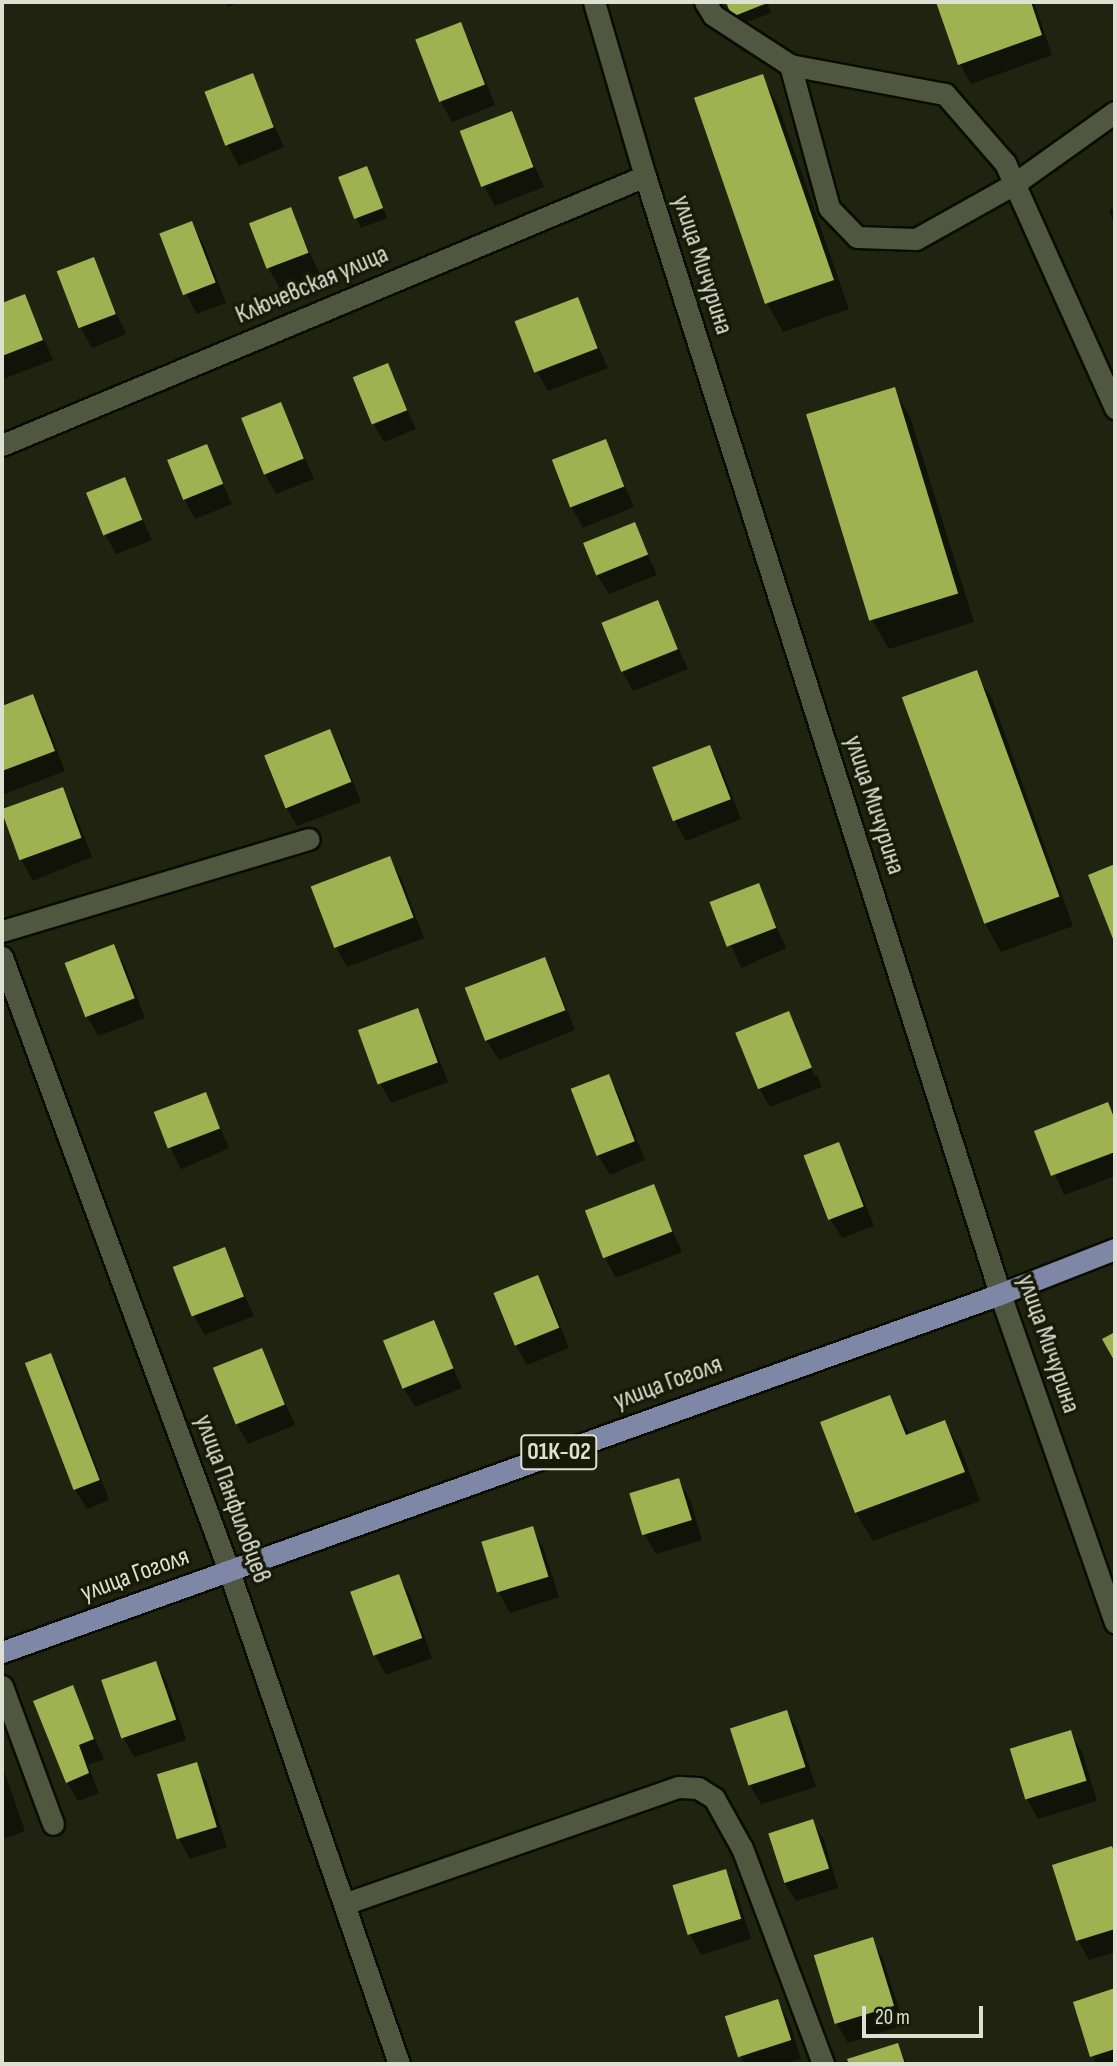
<!DOCTYPE html>
<html>
<head>
<meta charset="utf-8">
<style>
	body { margin:0 }
	#map { position:relative; width:1117px; height:2066px; overflow:hidden; background:#20230f; font-family:"Sofia Sans Condensed",sans-serif }
	div>[style] { position:absolute }
	[style*='--x'] { left:calc(var(--x)*1px); top:calc(var(--y)*1px); width:calc(var(--w)*1px); rotate:calc(var(--a)*1deg) }
	.shadow>* { inset:0; background:#0007; transform-origin:0 0 }
	.building>* { inset:0; background:#a0b151; transform-origin:0 0 }
	.roads { filter:drop-shadow(2px 0 #0a0c00) drop-shadow(-2px 0 #0a0c00) drop-shadow(0 2px #0a0c00) drop-shadow(0 -2px #0a0c00) }
	.minor>* { height:21px; margin:-10.5px; padding:0 10.5px; transform-origin:10.5px; border-radius:10.5px; background:#515640 }
	.major>* { height:21px; margin:-10.5px; padding:0 10.5px; transform-origin:10.5px; border-radius:10.5px; background:#7f87a7 }
	span { translate:-50% -50%; white-space:nowrap; text-align:center; line-height:1.15; -webkit-text-stroke:7px #161a06; paint-order:stroke }
	.shield-label span { padding:2px 5px; background:#161a06; border:2px solid; border-radius:5px; -webkit-text-stroke-width:0 }
	.shield-label { font-size:24px; color:#dde0d3; font-weight:700 }
	.street-label { font-size:26px; color:#dde0d3 }
	.frame { position:absolute; inset:0; border:4px solid #dde0d3; pointer-events:none }
	.scale { position:absolute; left:862px; top:2006px; width:121px; height:32px; box-sizing:border-box; border:4px solid #dde0d3; border-top:0; padding-left:9px; font-size:21px; line-height:24px; white-space:nowrap; color:#dde0d3; -webkit-text-stroke:5px #161a06; paint-order:stroke }
</style>
</head>
<body>
<div id="map">
	<div class="shadow">
		<i style="clip-path:polygon(225px 2px,240px 2px,228px 7px)"></i>
		<i style="clip-path:polygon(728px 2px,767px 2px,771px 13px,739px 25px)"></i>
		<i style="clip-path:polygon(938px 2px,1034px 2px,1052px 55px,971px 84px,960px 64px)"></i>
		<i style="clip-path:polygon(460px 24px,471px 44px,495px 105px,452px 122px,441px 102px)"></i>
		<i style="clip-path:polygon(252px 76px,284px 147px,239px 166px,228px 146px)"></i>
		<i style="clip-path:polygon(762px 76px,778px 105px,849px 309px,783px 332px,767px 303px)"></i>
		<i style="clip-path:polygon(511px 113px,544px 187px,495px 206px,484px 186px)"></i>
		<i style="clip-path:polygon(371px 178px,387px 218px,361px 228px,340px 179px)"></i>
		<i style="clip-path:polygon(1115px 208px,1115px 228px,1109px 210px)"></i>
		<i style="clip-path:polygon(290px 209px,319px 273px,280px 289px,269px 269px)"></i>
		<i style="clip-path:polygon(191px 223px,203px 243px,226px 303px,197px 314px,186px 294px)"></i>
		<i style="clip-path:polygon(93px 260px,126px 334px,92px 348px,81px 328px)"></i>
		<i style="clip-path:polygon(25px 296px,53px 360px,3px 379px,2px 305px)"></i>
		<i style="clip-path:polygon(577px 299px,608px 368px,548px 391px,537px 372px)"></i>
		<i style="clip-path:polygon(387px 365px,416px 429px,384px 442px,373px 423px)"></i>
		<i style="clip-path:polygon(894px 389px,910px 417px,974px 622px,889px 649px,872px 620px)"></i>
		<i style="clip-path:polygon(281px 404px,314px 479px,276px 494px,265px 474px)"></i>
		<i style="clip-path:polygon(605px 441px,634px 507px,583px 528px,572px 508px)"></i>
		<i style="clip-path:polygon(206px 446px,232px 504px,195px 519px,184px 499px)"></i>
		<i style="clip-path:polygon(124px 480px,152px 540px,116px 554px,105px 534px)"></i>
		<i style="clip-path:polygon(634px 525px,657px 575px,609px 594px,597px 575px)"></i>
		<i style="clip-path:polygon(657px 602px,688px 669px,633px 691px,622px 671px)"></i>
		<i style="clip-path:polygon(976px 673px,993px 701px,1073px 926px,1001px 952px,985px 923px,904px 699px)"></i>
		<i style="clip-path:polygon(32px 696px,44px 716px,65px 771px,5px 794px,2px 789px,2px 708px)"></i>
		<i style="clip-path:polygon(329px 731px,341px 751px,361px 802px,297px 826px,286px 807px)"></i>
		<i style="clip-path:polygon(709px 747px,721px 767px,741px 819px,686px 841px,675px 821px)"></i>
		<i style="clip-path:polygon(62px 789px,73px 809px,92px 857px,33px 881px,22px 861px)"></i>
		<i style="clip-path:polygon(389px 858px,401px 878px,424px 938px,347px 967px,336px 947px)"></i>
		<i style="left:758px;top:885px;width:69px;height:49px;rotate:66deg"></i>
		<i style="clip-path:polygon(113px 946px,125px 966px,145px 1018px,98px 1036px,87px 1016px)"></i>
		<i style="clip-path:polygon(544px 959px,555px 979px,575px 1030px,499px 1060px,487px 1041px,467px 989px)"></i>
		<i style="clip-path:polygon(417px 1010px,428px 1030px,448px 1082px,391px 1103px,380px 1083px)"></i>
		<i style="clip-path:polygon(789px 1013px,799px 1031px,796px 1031px,814px 1076px,817px 1075px,822px 1087px,770px 1107px,759px 1088px)"></i>
		<i style="clip-path:polygon(608px 1076px,619px 1095px,645px 1160px,610px 1175px,598px 1155px)"></i>
		<i style="left:205px;top:1094px;width:59px;height:53px;rotate:66deg"></i>
		<i style="clip-path:polygon(1107px 1104px,1115px 1118px,1115px 1176px,1064px 1195px,1036px 1132px)"></i>
		<i style="clip-path:polygon(838px 1145px,849px 1164px,874px 1226px,842px 1238px,830px 1219px,806px 1157px)"></i>
		<i style="clip-path:polygon(653px 1186px,682px 1252px,616px 1278px,605px 1258px)"></i>
		<i style="clip-path:polygon(224px 1249px,254px 1316px,205px 1335px,194px 1316px)"></i>
		<i style="clip-path:polygon(538px 1278px,549px 1297px,569px 1348px,527px 1365px,516px 1346px)"></i>
		<i style="clip-path:polygon(433px 1322px,462px 1388px,415px 1407px,403px 1387px)"></i>
		<i style="clip-path:polygon(262px 1351px,295px 1425px,248px 1444px,237px 1424px)"></i>
		<i style="clip-path:polygon(51px 1355px,62px 1375px,109px 1500px,87px 1509px,75px 1489px)"></i>
		<i style="clip-path:polygon(890px 1397px,910px 1435px,945px 1422px,961px 1450px,980px 1501px,873px 1541px,856px 1513px)"></i>
		<i style="clip-path:polygon(679px 1480px,690px 1500px,702px 1540px,656px 1554px,645px 1535px,633px 1495px)"></i>
		<i style="clip-path:polygon(532px 1528px,543px 1547px,559px 1597px,510px 1613px,499px 1593px)"></i>
		<i style="clip-path:polygon(398px 1576px,410px 1595px,432px 1658px,386px 1675px,375px 1655px)"></i>
		<i style="clip-path:polygon(156px 1663px,167px 1682px,186px 1740px,134px 1757px,123px 1737px)"></i>
		<i style="clip-path:polygon(72px 1687px,104px 1759px,88px 1765px,99px 1793px,78px 1801px,67px 1782px)"></i>
		<i style="clip-path:polygon(787px 1712px,798px 1731px,816px 1787px,761px 1804px,750px 1785px,732px 1729px)"></i>
		<i style="clip-path:polygon(1070px 1732px,1082px 1752px,1097px 1801px,1038px 1819px,1027px 1799px)"></i>
		<i style="clip-path:polygon(196px 1764px,207px 1783px,227px 1847px,190px 1859px,179px 1839px,159px 1776px)"></i>
		<i style="clip-path:polygon(2px 1765px,25px 1831px,2px 1840px)"></i>
		<i style="clip-path:polygon(812px 1821px,824px 1840px,838px 1888px,796px 1901px,784px 1882px)"></i>
		<i style="clip-path:polygon(1112px 1848px,1115px 1854px,1115px 1952px,1089px 1960px,1078px 1940px)"></i>
		<i style="clip-path:polygon(725px 1871px,736px 1891px,751px 1939px,701px 1955px,690px 1935px)"></i>
		<i style="clip-path:polygon(872px 1940px,883px 1959px,904px 2025px,848px 2043px,837px 2024px,816px 1957px)"></i>
		<i style="clip-path:polygon(1115px 1990px,1115px 2064px,1096px 2064px,1075px 2003px)"></i>
		<i style="clip-path:polygon(778px 2001px,789px 2021px,801px 2059px,786px 2064px,744px 2064px,727px 2018px)"></i>
		<i style="clip-path:polygon(897px 2045px,908px 2064px,851px 2064px,850px 2061px)"></i>
	</div>
	<div class="building">
		<i style="clip-path:polygon(726px 2px,770px 2px,732px 17px)"></i>
		<i style="clip-path:polygon(936px 2px,1031px 2px,1042px 35px,958px 65px)"></i>
		<i style="left:461px;top:22px;width:67px;height:49px;rotate:69deg"></i>
		<i style="left:253px;top:73px;width:58px;height:52px;rotate:69deg"></i>
		<i style="left:763px;top:74px;width:218px;height:73px;rotate:71deg"></i>
		<i style="left:512px;top:111px;width:60px;height:56px;rotate:69deg"></i>
		<i style="left:367px;top:166px;width:45px;height:31px;rotate:69deg"></i>
		<i style="left:291px;top:207px;width:49px;height:45px;rotate:69deg"></i>
		<i style="left:192px;top:221px;width:66px;height:35px;rotate:69deg"></i>
		<i style="left:94px;top:257px;width:61px;height:40px;rotate:69deg"></i>
		<i style="clip-path:polygon(25px 294px,43px 340px,2px 356px,2px 303px)"></i>
		<i style="left:578px;top:297px;width:55px;height:68px;rotate:69deg"></i>
		<i style="left:388px;top:363px;width:51px;height:38px;rotate:68deg"></i>
		<i style="left:895px;top:387px;width:216px;height:93px;rotate:73deg"></i>
		<i style="left:281px;top:402px;width:61px;height:43px;rotate:68deg"></i>
		<i style="left:606px;top:439px;width:51px;height:58px;rotate:69deg"></i>
		<i style="left:207px;top:444px;width:43px;height:43px;rotate:68deg"></i>
		<i style="left:125px;top:477px;width:46px;height:42px;rotate:68deg"></i>
		<i style="left:635px;top:522px;width:35px;height:56px;rotate:68deg"></i>
		<i style="left:658px;top:600px;width:53px;height:61px;rotate:68deg"></i>
		<i style="left:977px;top:670px;width:241px;height:80px;rotate:70deg"></i>
		<i style="clip-path:polygon(33px 694px,55px 751px,2px 771px,2px 706px)"></i>
		<i style="left:330px;top:729px;width:57px;height:71px;rotate:68deg"></i>
		<i style="left:710px;top:745px;width:58px;height:62px;rotate:69deg"></i>
		<i style="left:63px;top:787px;width:54px;height:66px;rotate:70deg"></i>
		<i style="left:390px;top:856px;width:66px;height:85px;rotate:69deg"></i>
		<i style="clip-path:polygon(1115px 864px,1115px 944px,1088px 875px)"></i>
		<i style="left:759px;top:883px;width:48px;height:53px;rotate:69deg"></i>
		<i style="left:114px;top:944px;width:58px;height:53px;rotate:69deg"></i>
		<i style="left:545px;top:957px;width:57px;height:86px;rotate:69deg"></i>
		<i style="left:418px;top:1008px;width:58px;height:64px;rotate:70deg"></i>
		<i style="left:789px;top:1011px;width:61px;height:58px;rotate:68deg"></i>
		<i style="left:609px;top:1074px;width:72px;height:41px;rotate:69deg"></i>
		<i style="left:206px;top:1092px;width:39px;height:56px;rotate:69deg"></i>
		<i style="clip-path:polygon(1108px 1102px,1115px 1120px,1115px 1152px,1051px 1176px,1034px 1131px)"></i>
		<i style="left:839px;top:1142px;width:69px;height:38px;rotate:69deg"></i>
		<i style="left:654px;top:1184px;width:51px;height:74px;rotate:69deg"></i>
		<i style="left:225px;top:1247px;width:53px;height:56px;rotate:69deg"></i>
		<i style="left:538px;top:1275px;width:57px;height:48px;rotate:68deg"></i>
		<i style="left:434px;top:1320px;width:52px;height:55px;rotate:68deg"></i>
		<i style="clip-path:polygon(1115px 1332px,1115px 1362px,1102px 1339px)"></i>
		<i style="left:262px;top:1348px;width:61px;height:53px;rotate:68deg"></i>
		<i style="left:51px;top:1353px;width:136px;height:28px;rotate:69deg"></i>
		<i style="clip-path:polygon(890px 1395px,906px 1435px,945px 1420px,965px 1472px,855px 1513px,820px 1422px)"></i>
		<i style="left:679px;top:1478px;width:44px;height:52px;rotate:73deg"></i>
		<i style="left:533px;top:1526px;width:53px;height:54px;rotate:73deg"></i>
		<i style="left:399px;top:1574px;width:68px;height:52px;rotate:70deg"></i>
		<i style="left:156px;top:1661px;width:62px;height:58px;rotate:71deg"></i>
		<i style="clip-path:polygon(73px 1685px,94px 1739px,79px 1745px,89px 1773px,66px 1783px,33px 1701px)"></i>
		<i style="left:787px;top:1710px;width:60px;height:60px;rotate:72deg"></i>
		<i style="left:1071px;top:1730px;width:53px;height:64px;rotate:73deg"></i>
		<i style="left:197px;top:1762px;width:68px;height:42px;rotate:73deg"></i>
		<i style="left:813px;top:1819px;width:52px;height:47px;rotate:72deg"></i>
		<i style="clip-path:polygon(1112px 1846px,1115px 1855px,1115px 1929px,1076px 1941px,1052px 1865px)"></i>
		<i style="left:726px;top:1869px;width:52px;height:56px;rotate:73deg"></i>
		<i style="left:873px;top:1937px;width:72px;height:62px;rotate:73deg"></i>
		<i style="clip-path:polygon(1115px 1988px,1115px 2049px,1090px 2057px,1073px 2002px)"></i>
		<i style="left:778px;top:1999px;width:43px;height:56px;rotate:72deg"></i>
		<i style="clip-path:polygon(898px 2043px,905px 2064px,849px 2064px,847px 2059px)"></i>
	</div>
	<div class="roads">
		<div class="minor">
			<i style="--x:594;--y:2;--w:181;--a:73.7"></i>
			<i style="--x:645;--y:176;--w:1173;--a:72.38"></i>
			<i style="--x:1000;--y:1294;--w:348;--a:70.7"></i>
			<i style="--x:705;--y:2;--w:15;--a:58"></i>
			<i style="--x:713;--y:15;--w:92;--a:33"></i>
			<i style="--x:790;--y:65;--w:158;--a:10.6"></i>
			<i style="--x:945;--y:94;--w:91;--a:49"></i>
			<i style="--x:1005;--y:163;--w:269;--a:65.8"></i>
			<i style="--x:790;--y:65;--w:148;--a:74.7"></i>
			<i style="--x:829;--y:208;--w:40;--a:46"></i>
			<i style="--x:857;--y:237;--w:59;--a:1.9"></i>
			<i style="--x:916;--y:239;--w:112;--a:-29.3"></i>
			<i style="--x:1014;--y:184;--w:124;--a:-35.5"></i>
			<i style="--x:2;--y:445;--w:697;--a:-22.7"></i>
			<i style="--x:2;--y:931;--w:320;--a:-16.7"></i>
			<i style="--x:2;--y:957;--w:655;--a:69.71"></i>
			<i style="--x:229;--y:1571;--w:521;--a:70.97"></i>
			<i style="--x:2;--y:1686;--w:147;--a:69.7"></i>
			<i style="--x:344;--y:1904;--w:355;--a:-19.3"></i>
			<i style="--x:679;--y:1787;--w:19;--a:3"></i>
			<i style="--x:698;--y:1788;--w:19;--a:32"></i>
			<i style="--x:714;--y:1798;--w:57;--a:60.8"></i>
			<i style="--x:742;--y:1848;--w:231;--a:69.4"></i>
		</div>
		<div class="major">
			<i style="--x:2;--y:1652;--w:1060;--a:-19.73"></i>
			<i style="--x:1000;--y:1294;--w:123;--a:-21.4"></i>
		</div>
	</div>
	<div class="shield-label">
		<span style="left:559px;top:1452px">01К-02</span>
	</div>
	<div class="street-label">
		<span style="left:702px;top:265px;rotate:72deg">улица Мичурина</span>
		<span style="left:312px;top:285px;rotate:-23deg">Ключевская улица</span>
		<span style="left:874px;top:805px;rotate:72deg">улица Мичурина</span>
		<span style="left:1048px;top:1344px;rotate:71deg">улица Мичурина</span>
		<span style="left:668px;top:1383px;rotate:-20deg">улица Гоголя</span>
		<span style="left:232px;top:1499px;rotate:70deg">улица Панфиловцев</span>
		<span style="left:135px;top:1575px;rotate:-20deg">улица Гоголя</span>
	</div>
	<div class="frame"></div>
	<div class="scale">20 m</div>
</div>
</body>
</html>
